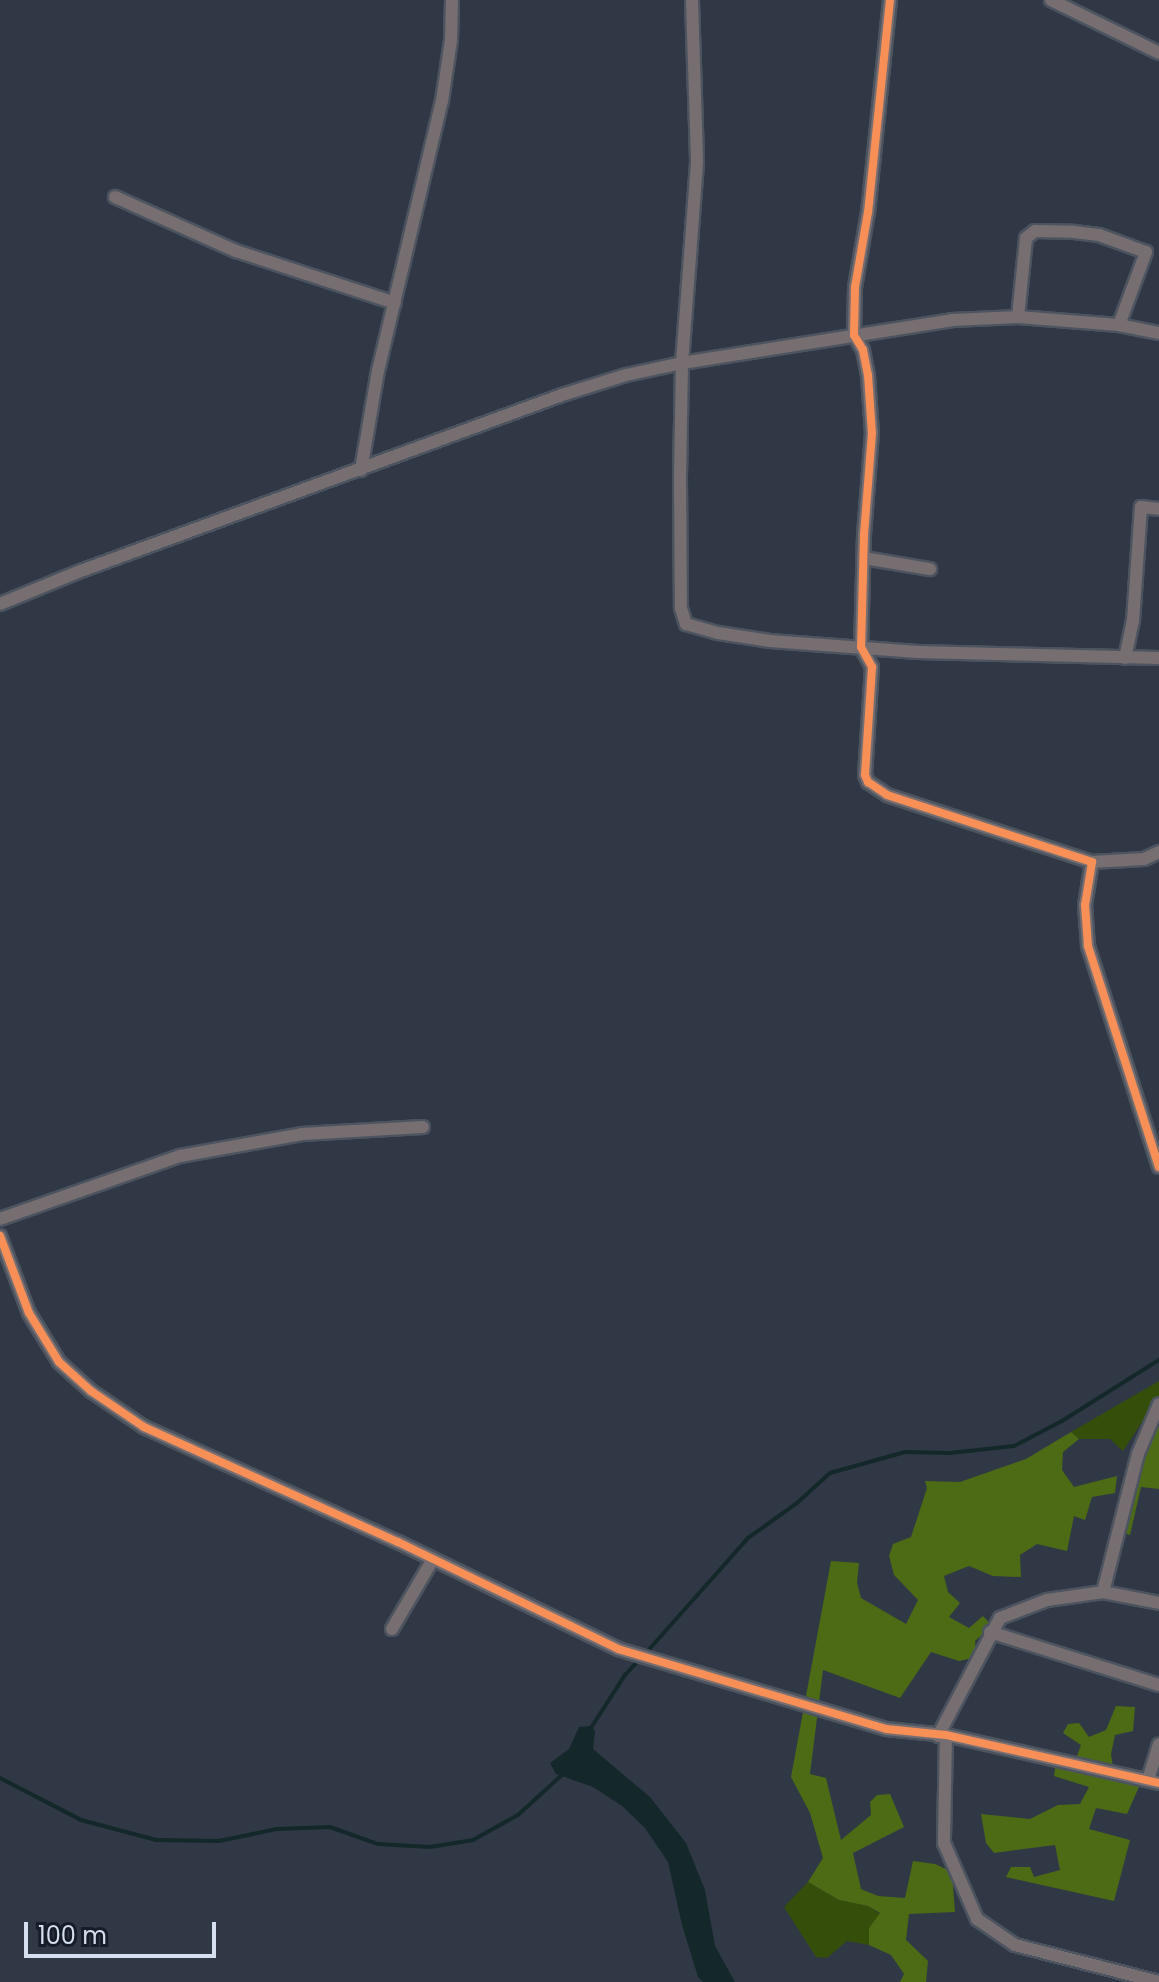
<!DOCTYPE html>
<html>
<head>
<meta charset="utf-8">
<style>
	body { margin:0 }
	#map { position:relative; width:1159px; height:1982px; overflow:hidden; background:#303846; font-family:Poppins,sans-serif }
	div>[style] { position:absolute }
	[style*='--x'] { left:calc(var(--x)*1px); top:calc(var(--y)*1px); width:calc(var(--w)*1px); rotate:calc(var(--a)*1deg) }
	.green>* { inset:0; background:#354e09 }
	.forest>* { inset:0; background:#4c6b14 }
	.water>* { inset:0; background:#142729 }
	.stream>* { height:4px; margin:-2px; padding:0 2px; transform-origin:2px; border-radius:2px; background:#142729 }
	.roads { filter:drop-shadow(2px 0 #4c545f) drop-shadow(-2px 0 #4c545f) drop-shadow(0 2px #4c545f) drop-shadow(0 -2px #4c545f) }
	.street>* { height:12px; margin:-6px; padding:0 6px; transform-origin:6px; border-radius:6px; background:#776e71 }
	.cycleway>* { height:8px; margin:-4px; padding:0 4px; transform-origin:4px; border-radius:4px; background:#f78f57 }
	span { translate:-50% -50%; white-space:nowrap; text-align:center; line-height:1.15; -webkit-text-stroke:8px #161d29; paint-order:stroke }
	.scale { position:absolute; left:24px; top:1922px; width:192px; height:36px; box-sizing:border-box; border:4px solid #d5dfef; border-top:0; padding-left:10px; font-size:24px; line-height:28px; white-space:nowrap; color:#d5dfef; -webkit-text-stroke:6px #161d29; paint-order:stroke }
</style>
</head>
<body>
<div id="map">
	<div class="green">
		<i style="clip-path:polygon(1159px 1381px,1159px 1404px,1147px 1414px,1123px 1451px,1110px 1439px,1079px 1439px,1071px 1432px)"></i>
		<i style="clip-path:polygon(808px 1882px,839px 1900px,868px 1906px,880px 1914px,869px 1928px,869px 1945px,847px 1941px,827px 1958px,816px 1957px,784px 1907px)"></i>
	</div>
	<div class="forest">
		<i style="clip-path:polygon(1159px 1424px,1159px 1489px,1141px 1487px,1130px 1535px,1116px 1530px,1151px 1431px)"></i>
		<i style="clip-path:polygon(1071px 1432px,1079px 1439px,1063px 1452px,1062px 1470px,1074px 1487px,1117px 1476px,1115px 1493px,1092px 1497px,1085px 1520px,1074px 1516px,1067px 1551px,1037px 1544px,1020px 1555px,1021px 1577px,993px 1576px,969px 1566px,944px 1576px,948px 1592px,960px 1603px,949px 1617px,969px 1628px,983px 1616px,992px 1626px,975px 1641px,977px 1657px,959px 1661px,931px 1652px,900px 1698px,823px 1670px,810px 1774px,826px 1778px,841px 1840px,871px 1815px,870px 1802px,877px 1795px,890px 1794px,904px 1827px,853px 1853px,861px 1889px,878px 1896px,905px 1898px,913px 1861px,935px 1864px,952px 1872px,955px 1912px,909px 1914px,906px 1940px,928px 1961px,926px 1982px,900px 1982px,904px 1974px,891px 1955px,869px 1945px,869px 1928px,880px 1913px,868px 1906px,839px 1900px,808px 1882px,823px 1858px,810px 1813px,791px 1777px,831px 1561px,859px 1563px,857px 1583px,861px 1598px,906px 1624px,918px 1600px,894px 1575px,889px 1556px,893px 1544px,911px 1537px,927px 1488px,925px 1481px,960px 1482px,1026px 1459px)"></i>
		<i style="clip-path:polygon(1116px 1706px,1135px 1707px,1133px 1731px,1115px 1735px,1111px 1754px,1115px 1780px,1127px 1784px,1146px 1771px,1127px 1814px,1096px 1808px,1089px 1829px,1130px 1840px,1114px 1901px,1006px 1877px,1011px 1867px,1030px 1867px,1034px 1877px,1060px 1870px,1055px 1845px,994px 1853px,986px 1843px,981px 1814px,1030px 1819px,1058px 1805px,1080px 1804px,1089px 1787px,1054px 1776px,1056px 1762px,1074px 1764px,1081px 1745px,1063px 1733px,1068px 1724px,1079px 1723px,1089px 1737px,1106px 1730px)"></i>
	</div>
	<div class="water">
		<i style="clip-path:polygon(591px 1726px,595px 1731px,593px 1749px,650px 1797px,686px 1843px,705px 1890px,715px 1946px,735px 1982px,703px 1982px,698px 1977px,682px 1925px,668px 1862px,645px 1828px,622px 1806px,593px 1787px,556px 1774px,550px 1763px,569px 1749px,579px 1727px)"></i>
	</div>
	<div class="stream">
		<i style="--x:645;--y:1654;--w:155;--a:-48.4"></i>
		<i style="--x:748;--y:1538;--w:60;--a:-35.5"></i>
		<i style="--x:797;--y:1503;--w:45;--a:-42.3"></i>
		<i style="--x:830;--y:1473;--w:78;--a:-15.6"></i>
		<i style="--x:905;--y:1452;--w:45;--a:1.3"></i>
		<i style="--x:950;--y:1453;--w:64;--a:-6.2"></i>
		<i style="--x:1014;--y:1446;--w:54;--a:-27.5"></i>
		<i style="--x:1062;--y:1421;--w:115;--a:-32.2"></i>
		<i style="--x:589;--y:1731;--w:67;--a:-57.3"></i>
		<i style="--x:625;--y:1675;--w:21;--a:-47"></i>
		<i style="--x:0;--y:1778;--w:91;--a:27.4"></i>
		<i style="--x:81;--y:1820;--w:78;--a:14.9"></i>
		<i style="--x:156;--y:1840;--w:63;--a:0.9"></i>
		<i style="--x:219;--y:1841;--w:59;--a:-11.7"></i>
		<i style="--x:277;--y:1829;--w:53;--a:-2.2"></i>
		<i style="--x:330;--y:1827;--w:51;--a:19.5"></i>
		<i style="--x:378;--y:1844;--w:52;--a:3.3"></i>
		<i style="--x:430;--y:1847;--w:44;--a:-9.2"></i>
		<i style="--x:473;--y:1840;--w:51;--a:-29.1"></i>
		<i style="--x:518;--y:1815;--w:59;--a:-42.3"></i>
	</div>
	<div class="roads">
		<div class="street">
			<i style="--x:692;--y:0;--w:163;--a:88.2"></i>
			<i style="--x:697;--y:163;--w:201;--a:94.3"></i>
			<i style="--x:682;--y:363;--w:114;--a:91"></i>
			<i style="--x:680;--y:477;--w:131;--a:89.6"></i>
			<i style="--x:681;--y:608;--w:17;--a:73"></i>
			<i style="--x:686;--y:624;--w:33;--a:16"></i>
			<i style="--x:718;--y:633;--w:53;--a:8.7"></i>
			<i style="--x:770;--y:641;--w:148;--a:4.3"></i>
			<i style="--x:918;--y:652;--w:241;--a:1.4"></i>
			<i style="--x:890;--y:0;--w:213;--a:95.9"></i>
			<i style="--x:868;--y:212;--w:76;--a:99.8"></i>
			<i style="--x:855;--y:287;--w:48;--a:91.2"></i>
			<i style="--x:854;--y:335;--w:17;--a:59"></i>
			<i style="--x:863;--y:350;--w:25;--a:79"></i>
			<i style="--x:868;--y:375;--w:58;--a:86.1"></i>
			<i style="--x:872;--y:433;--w:102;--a:94.5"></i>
			<i style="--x:864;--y:535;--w:112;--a:91.5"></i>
			<i style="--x:861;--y:647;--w:23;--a:61"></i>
			<i style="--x:872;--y:667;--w:108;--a:93.7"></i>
			<i style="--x:865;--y:775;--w:8;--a:67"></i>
			<i style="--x:868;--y:782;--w:23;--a:34"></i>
			<i style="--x:887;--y:795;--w:216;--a:18.1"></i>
			<i style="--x:1092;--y:862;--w:44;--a:99.2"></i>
			<i style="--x:1085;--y:905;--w:41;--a:85.8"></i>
			<i style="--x:1088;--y:946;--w:232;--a:72.2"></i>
			<i style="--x:1051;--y:0;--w:120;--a:26.1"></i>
			<i style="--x:115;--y:197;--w:133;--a:24.1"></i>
			<i style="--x:236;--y:251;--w:167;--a:18.1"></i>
			<i style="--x:1018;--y:317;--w:79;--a:-84.2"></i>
			<i style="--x:1026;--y:238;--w:11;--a:-38"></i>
			<i style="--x:1035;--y:231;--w:39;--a:1"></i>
			<i style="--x:1074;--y:232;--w:25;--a:7"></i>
			<i style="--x:1099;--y:235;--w:50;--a:19.9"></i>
			<i style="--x:1146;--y:252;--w:78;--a:110.3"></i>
			<i style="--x:361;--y:470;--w:100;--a:-80.3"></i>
			<i style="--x:378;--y:371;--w:277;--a:-76.7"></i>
			<i style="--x:442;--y:101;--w:62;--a:-81.6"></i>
			<i style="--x:451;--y:40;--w:40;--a:-88.6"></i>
			<i style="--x:864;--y:558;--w:67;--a:9.5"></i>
			<i style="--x:0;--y:604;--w:84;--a:-22.3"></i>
			<i style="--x:78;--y:572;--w:515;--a:-20.09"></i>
			<i style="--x:562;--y:395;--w:67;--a:-17.4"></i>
			<i style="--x:626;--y:375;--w:57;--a:-12.1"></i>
			<i style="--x:682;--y:363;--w:273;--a:-9"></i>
			<i style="--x:952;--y:320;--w:66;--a:-2.6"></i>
			<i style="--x:1018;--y:317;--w:101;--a:4.5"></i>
			<i style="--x:1119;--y:325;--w:41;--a:11.3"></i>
			<i style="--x:1125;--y:658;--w:38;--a:-78"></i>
			<i style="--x:1133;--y:621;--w:114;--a:-86"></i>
			<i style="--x:1141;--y:507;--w:18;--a:6"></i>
			<i style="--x:1092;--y:862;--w:52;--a:-3.3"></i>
			<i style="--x:1144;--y:859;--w:17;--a:-25"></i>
			<i style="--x:0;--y:1219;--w:191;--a:-19.3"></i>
			<i style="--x:180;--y:1156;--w:124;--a:-10.2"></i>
			<i style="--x:302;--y:1134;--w:121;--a:-3.3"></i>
			<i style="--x:0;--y:1236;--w:82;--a:69.4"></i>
			<i style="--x:29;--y:1313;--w:57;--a:58.5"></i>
			<i style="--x:59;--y:1362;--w:43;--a:42.2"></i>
			<i style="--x:91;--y:1391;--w:64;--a:34.2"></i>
			<i style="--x:144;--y:1427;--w:279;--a:24.4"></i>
			<i style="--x:398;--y:1542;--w:245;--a:25.9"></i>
			<i style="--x:618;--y:1649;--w:280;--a:16.6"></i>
			<i style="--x:886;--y:1729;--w:60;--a:5.7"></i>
			<i style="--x:946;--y:1735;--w:218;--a:12.7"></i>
			<i style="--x:1103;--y:1592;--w:57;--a:11.1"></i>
			<i style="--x:392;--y:1629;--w:81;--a:-59.6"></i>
			<i style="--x:990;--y:1632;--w:177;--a:17.4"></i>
			<i style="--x:946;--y:1735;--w:108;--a:91.1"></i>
			<i style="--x:944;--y:1843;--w:83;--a:66.5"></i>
			<i style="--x:977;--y:1919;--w:46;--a:34.4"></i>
			<i style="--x:1015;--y:1945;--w:149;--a:14.4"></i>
			<i style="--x:938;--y:1736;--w:133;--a:-62.3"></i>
			<i style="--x:1000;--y:1618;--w:50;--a:-21"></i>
			<i style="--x:1047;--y:1600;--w:57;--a:-8.1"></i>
			<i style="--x:1103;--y:1592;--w:142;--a:-75.8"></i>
			<i style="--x:1138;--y:1454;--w:54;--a:-67.2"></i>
			<i style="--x:1148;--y:1780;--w:37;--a:-73"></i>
		</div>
	</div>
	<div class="cycleway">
		<i style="--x:890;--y:0;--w:213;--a:95.9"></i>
		<i style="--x:868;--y:212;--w:76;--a:99.8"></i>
		<i style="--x:855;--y:287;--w:48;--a:91.2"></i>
		<i style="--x:854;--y:335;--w:17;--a:59"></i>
		<i style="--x:863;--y:350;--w:25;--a:79"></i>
		<i style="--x:868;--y:375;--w:58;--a:86.1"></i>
		<i style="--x:872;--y:433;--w:102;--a:94.5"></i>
		<i style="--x:864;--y:535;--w:112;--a:91.5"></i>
		<i style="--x:861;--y:647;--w:23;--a:61"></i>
		<i style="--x:872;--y:667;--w:108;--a:93.7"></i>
		<i style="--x:865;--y:775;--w:8;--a:67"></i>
		<i style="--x:868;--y:782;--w:23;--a:34"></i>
		<i style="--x:887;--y:795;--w:216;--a:18.1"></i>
		<i style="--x:1092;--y:862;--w:44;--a:99.2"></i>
		<i style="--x:1085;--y:905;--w:41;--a:85.8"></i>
		<i style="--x:1088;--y:946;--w:232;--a:72.2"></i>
		<i style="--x:0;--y:1236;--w:82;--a:69.4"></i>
		<i style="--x:29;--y:1313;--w:57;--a:58.5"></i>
		<i style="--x:59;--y:1362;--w:43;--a:42.2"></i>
		<i style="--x:91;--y:1391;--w:64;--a:34.2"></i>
		<i style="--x:144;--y:1427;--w:279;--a:24.4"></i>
		<i style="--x:398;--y:1542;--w:245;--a:25.9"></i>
		<i style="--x:618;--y:1649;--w:280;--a:16.6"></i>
		<i style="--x:886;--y:1729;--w:60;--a:5.7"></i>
		<i style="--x:946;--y:1735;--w:218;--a:12.7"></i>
	</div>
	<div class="scale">100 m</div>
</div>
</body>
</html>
